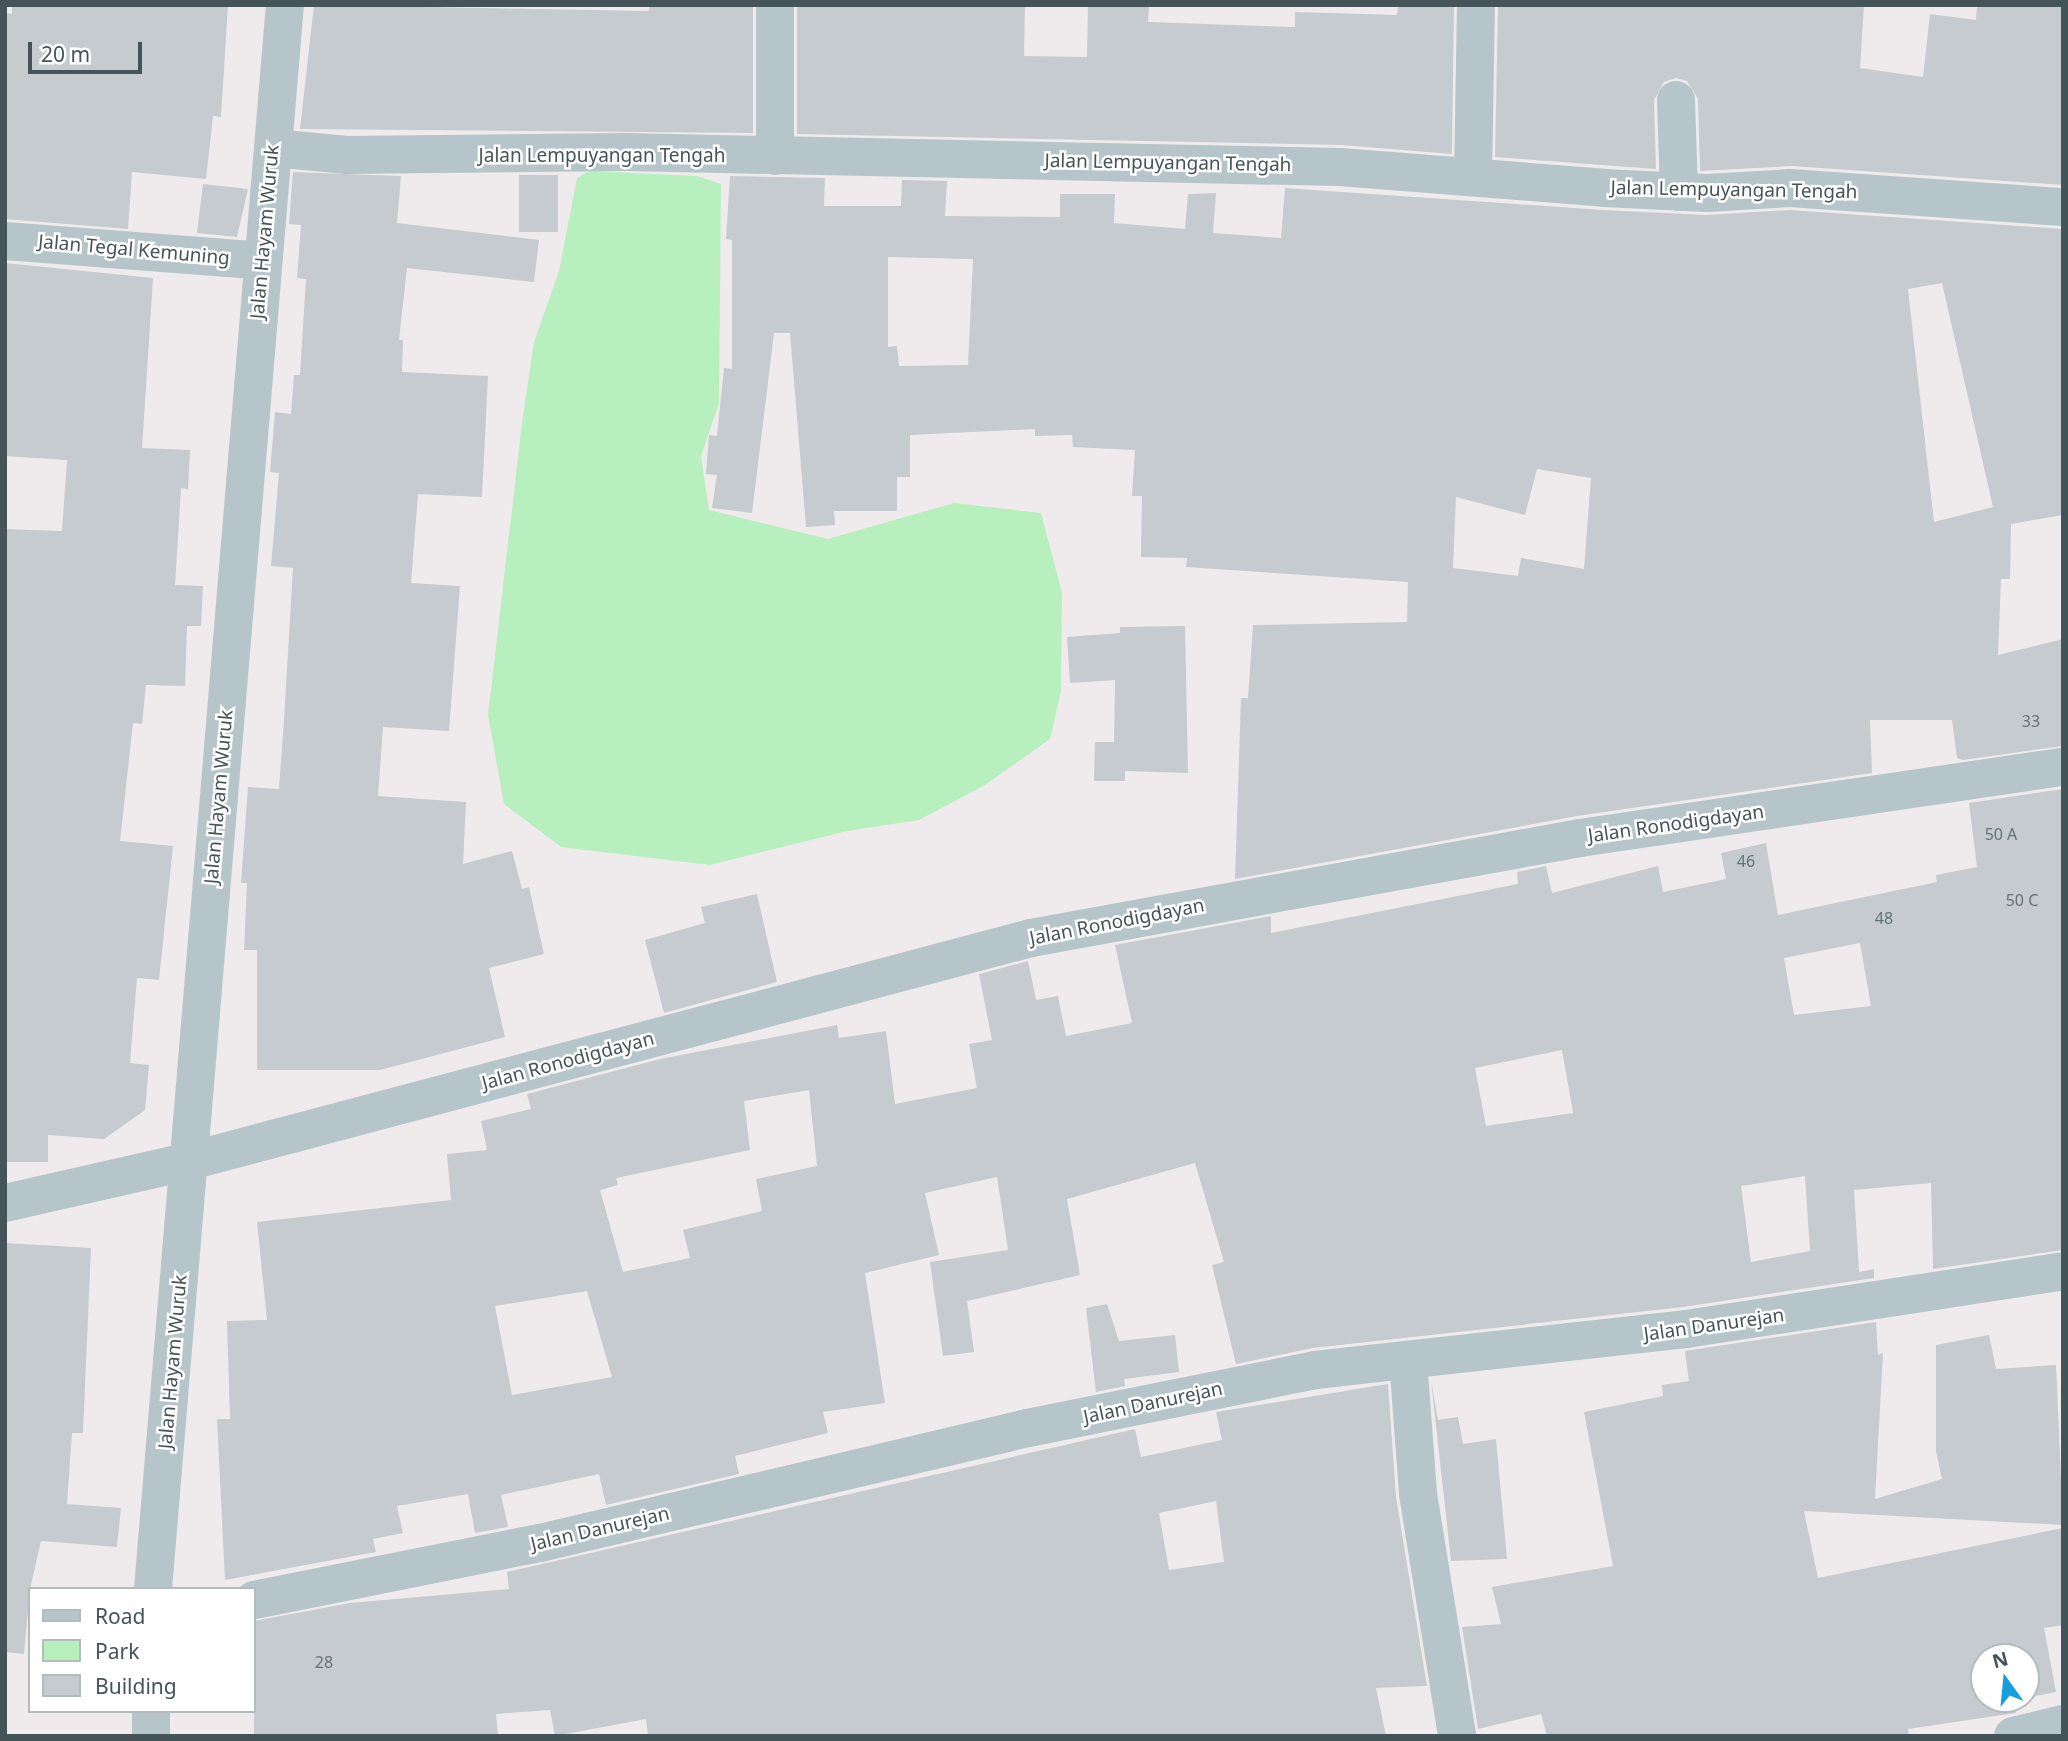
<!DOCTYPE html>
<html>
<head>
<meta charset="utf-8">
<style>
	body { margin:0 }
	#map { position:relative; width:2068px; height:1741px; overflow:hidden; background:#efebec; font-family:"Noto Sans",sans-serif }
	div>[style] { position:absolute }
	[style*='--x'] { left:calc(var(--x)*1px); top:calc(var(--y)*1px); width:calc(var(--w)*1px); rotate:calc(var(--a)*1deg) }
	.green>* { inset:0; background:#b7efbf }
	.building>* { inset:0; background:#c5cbcf; transform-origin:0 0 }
	.minor>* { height:38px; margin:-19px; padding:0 19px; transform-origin:19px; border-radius:19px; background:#b6c5c9 }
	span { translate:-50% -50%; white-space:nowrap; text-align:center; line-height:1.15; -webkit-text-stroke:5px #fff; paint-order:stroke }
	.number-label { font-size:16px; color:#647276 }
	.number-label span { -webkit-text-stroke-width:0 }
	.street-label { font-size:19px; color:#445459 }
	.frame { position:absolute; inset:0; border:7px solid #445459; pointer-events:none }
	.legend { position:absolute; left:28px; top:1587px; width:228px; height:126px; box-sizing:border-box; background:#fff; border:2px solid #b4bbbd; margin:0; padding:9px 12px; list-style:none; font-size:21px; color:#445459 }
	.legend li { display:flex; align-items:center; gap:14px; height:35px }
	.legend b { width:35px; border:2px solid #b4bbbd }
	.north { position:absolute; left:1970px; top:1643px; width:70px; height:70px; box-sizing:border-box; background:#fff; border:2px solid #b4bbbd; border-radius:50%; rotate:345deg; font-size:19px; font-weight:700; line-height:28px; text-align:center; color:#445459 }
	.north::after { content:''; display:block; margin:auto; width:24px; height:32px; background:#159fdf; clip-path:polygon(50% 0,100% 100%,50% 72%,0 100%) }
	.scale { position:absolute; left:28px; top:42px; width:114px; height:32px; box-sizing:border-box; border:4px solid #445459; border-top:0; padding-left:9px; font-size:21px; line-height:24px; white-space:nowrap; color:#445459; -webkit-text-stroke:5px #fff; paint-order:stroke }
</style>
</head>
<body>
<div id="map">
	<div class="green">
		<i style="clip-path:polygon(589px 171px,697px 176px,721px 184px,719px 403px,701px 456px,709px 510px,828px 539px,954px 503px,1041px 513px,1062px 593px,1061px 691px,1050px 739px,985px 785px,919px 820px,847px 831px,710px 865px,561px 847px,504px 804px,488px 715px,522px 423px,534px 342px,559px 271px,577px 178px)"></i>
	</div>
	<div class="building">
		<i style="clip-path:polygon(12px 5px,228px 5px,221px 117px,213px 116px,206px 179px,132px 172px,128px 229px,5px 219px,5px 13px,12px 14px)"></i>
		<i style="clip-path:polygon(314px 5px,649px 11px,649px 5px,753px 5px,753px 133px,300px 129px)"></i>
		<i style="clip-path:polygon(797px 5px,1025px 5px,1024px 56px,1087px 57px,1088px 5px,1149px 5px,1148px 22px,1295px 27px,1295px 12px,1397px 15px,1398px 5px,1454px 5px,1452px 154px,1341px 145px,797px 134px)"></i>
		<i style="clip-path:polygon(1498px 5px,1864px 5px,1860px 68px,1923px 77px,1930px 14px,1976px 20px,1977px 5px,2063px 5px,2063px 185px,1792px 166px,1700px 171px,1698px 99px,1687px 81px,1676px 78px,1664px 82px,1654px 100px,1656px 169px,1495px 157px)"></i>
		<i style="clip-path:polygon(293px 172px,401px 176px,397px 223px,539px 240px,534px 282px,407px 268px,399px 340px,403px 340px,402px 372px,488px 376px,482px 497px,418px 494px,411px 583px,460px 586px,449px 731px,383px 727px,378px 796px,466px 802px,463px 864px,512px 851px,522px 889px,529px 887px,544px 954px,489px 968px,505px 1037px,380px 1070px,257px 1070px,257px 950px,244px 950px,247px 883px,241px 883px,248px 787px,279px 789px,284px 720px,293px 568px,271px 566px,279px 473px,270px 472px,275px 412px,291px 414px,294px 375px,300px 375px,306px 279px,297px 278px,301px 225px,289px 224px)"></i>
		<i style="left:519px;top:175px;width:39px;height:57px"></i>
		<i style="clip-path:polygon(evenodd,730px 176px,825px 178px,824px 206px,901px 206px,902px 180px,947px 181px,945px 216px,1060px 217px,1060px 194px,1115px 194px,1114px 223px,1185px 229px,1188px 194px,1216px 193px,1213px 233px,1281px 238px,1285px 188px,1603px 210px,1706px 215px,1790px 210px,2063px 229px,2063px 515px,2011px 524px,2010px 579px,2001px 579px,1998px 655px,2063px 639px,2063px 746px,1963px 760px,1957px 758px,1952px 720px,1870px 720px,1872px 773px,1577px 816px,1235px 879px,1241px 698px,1248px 698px,1253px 625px,1407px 622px,1408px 582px,1186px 567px,1187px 558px,1141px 557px,1142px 496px,1132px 496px,1135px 450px,1073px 447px,1072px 435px,1035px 436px,1035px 429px,910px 435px,910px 477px,897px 477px,897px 511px,834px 511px,835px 525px,806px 527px,790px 333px,774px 333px,752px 513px,712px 508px,717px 475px,706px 474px,709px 435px,717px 436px,724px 368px,732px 369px,732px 240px,726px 239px,730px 176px,888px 257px,973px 259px,968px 365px,899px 366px,897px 346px,888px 347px,888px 257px,730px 176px,1942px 283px,1993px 507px,1934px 522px,1908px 289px,1942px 283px,730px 176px,1537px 469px,1591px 478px,1584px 569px,1521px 558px,1518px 576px,1453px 568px,1456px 497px,1525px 515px,1537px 469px)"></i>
		<i style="clip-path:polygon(203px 184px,248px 189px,237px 237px,197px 233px)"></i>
		<i style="clip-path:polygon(5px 263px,153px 278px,142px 448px,190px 450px,188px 489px,181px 488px,175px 585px,203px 586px,201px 626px,187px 626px,185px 686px,146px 685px,142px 724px,133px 723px,120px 841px,173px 846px,159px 980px,137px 978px,130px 1063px,149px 1065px,145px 1110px,104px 1139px,48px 1135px,48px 1162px,5px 1162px,5px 529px,62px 531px,67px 460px,5px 456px)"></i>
		<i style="clip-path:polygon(1185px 626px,1188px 773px,1125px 771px,1125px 781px,1094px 781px,1095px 742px,1114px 742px,1115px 680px,1070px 683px,1067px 637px,1120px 633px,1120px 627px)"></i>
		<i style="clip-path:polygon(evenodd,2063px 789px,2063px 1250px,1933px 1269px,1931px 1183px,1854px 1190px,1859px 1272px,1874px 1269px,1874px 1278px,1683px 1307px,1313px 1348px,1236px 1364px,1212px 1265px,1224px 1262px,1195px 1163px,1067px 1199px,1080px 1275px,967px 1301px,974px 1352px,943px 1356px,930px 1262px,1008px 1250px,997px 1177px,925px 1193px,939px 1255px,865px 1273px,885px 1403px,823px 1412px,828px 1433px,735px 1456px,739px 1474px,606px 1505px,599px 1474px,501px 1495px,508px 1527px,475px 1533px,468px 1494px,397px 1506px,403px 1533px,373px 1539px,376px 1552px,225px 1580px,217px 1419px,230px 1419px,227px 1321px,267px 1320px,257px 1222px,451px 1200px,447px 1154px,487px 1150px,481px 1121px,531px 1109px,527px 1094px,660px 1059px,837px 1025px,839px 1038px,886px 1031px,895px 1104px,977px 1088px,969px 1044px,992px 1040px,979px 974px,1028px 961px,1036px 1000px,1058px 996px,1066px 1036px,1132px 1023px,1115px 945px,1271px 916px,1271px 933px,1518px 884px,1517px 872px,1546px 866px,1552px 893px,1658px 866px,1663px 892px,1726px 879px,1721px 853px,1766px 843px,1778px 915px,1937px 882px,1936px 875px,1977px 867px,1969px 803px,2063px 789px,1860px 943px,1871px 1006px,1794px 1015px,1784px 958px,1860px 943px,2063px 789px,1562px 1050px,1573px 1113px,1486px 1126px,1475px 1068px,1562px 1050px,2063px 789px,809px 1090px,817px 1166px,756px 1179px,762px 1211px,683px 1230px,690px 1258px,623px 1272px,600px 1190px,618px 1185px,616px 1178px,750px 1150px,744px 1101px,809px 1090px,2063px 789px,1805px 1176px,1810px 1251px,1751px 1262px,1741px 1186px,1805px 1176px,2063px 789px,587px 1291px,612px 1377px,512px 1395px,495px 1306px,587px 1291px)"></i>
		<i style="clip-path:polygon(757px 894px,777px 982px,664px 1013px,645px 940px,705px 923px,701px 907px)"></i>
		<i style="clip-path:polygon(5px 1243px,91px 1248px,83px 1433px,72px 1433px,67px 1504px,121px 1508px,117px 1547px,41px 1541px,30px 1589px,24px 1654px,5px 1652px)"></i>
		<i style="clip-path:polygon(1107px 1304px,1119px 1341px,1175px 1335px,1179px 1372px,1124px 1379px,1125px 1386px,1096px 1392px,1086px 1308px)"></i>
		<i style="clip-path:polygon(1876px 1322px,1878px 1355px,1883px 1353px,1875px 1499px,1942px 1479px,1936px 1451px,1936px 1345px,1989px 1335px,1996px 1369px,2056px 1365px,2063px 1525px,1804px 1511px,1818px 1578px,2063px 1528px,2063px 1625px,2044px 1628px,2056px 1692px,2026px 1698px,2026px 1657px,1984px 1657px,1984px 1699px,2019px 1699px,2014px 1700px,2016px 1713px,1908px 1729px,1909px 1736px,1547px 1736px,1541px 1714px,1478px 1729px,1462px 1627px,1501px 1624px,1492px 1587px,1613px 1566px,1584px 1412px,1663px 1396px,1662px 1385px,1689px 1381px,1685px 1351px)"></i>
		<i style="clip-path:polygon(1431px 1380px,1438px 1420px,1458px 1417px,1463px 1444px,1496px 1439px,1507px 1559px,1451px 1561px)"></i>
		<i style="clip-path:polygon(evenodd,1388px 1384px,1396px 1497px,1427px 1686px,1376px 1688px,1386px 1736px,648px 1736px,646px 1719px,555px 1736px,550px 1710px,496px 1714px,498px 1736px,254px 1736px,254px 1621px,350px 1603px,509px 1589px,507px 1572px,1135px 1429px,1141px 1457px,1222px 1440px,1216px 1412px,1388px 1384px,1216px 1501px,1224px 1562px,1169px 1570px,1159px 1513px,1216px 1501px)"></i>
	</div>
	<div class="minor">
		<i style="--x:1676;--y:100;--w:92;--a:88.1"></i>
		<i style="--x:273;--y:148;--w:74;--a:5.4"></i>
		<i style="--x:347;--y:155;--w:280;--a:-0.6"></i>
		<i style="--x:627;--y:152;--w:713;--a:1.21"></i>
		<i style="--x:1340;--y:167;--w:265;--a:4.5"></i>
		<i style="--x:1604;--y:188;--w:103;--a:2.8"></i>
		<i style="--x:1707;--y:193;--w:83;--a:-3.4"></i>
		<i style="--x:1790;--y:188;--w:274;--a:4"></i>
		<i style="--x:775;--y:156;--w:151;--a:-90"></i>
		<i style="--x:1473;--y:176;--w:171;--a:-89"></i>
		<i style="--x:5;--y:241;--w:258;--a:4.4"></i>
		<i style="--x:5;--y:1203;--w:190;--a:-12.8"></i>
		<i style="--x:190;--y:1161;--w:870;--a:-14.85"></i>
		<i style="--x:1031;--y:938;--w:558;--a:-10.32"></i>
		<i style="--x:1580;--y:838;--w:488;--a:-8.4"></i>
		<i style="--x:1408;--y:1360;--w:134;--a:85.7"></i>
		<i style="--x:1418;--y:1494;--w:245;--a:80.8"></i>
		<i style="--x:153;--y:1589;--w:1589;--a:-85.24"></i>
		<i style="--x:254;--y:1600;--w:292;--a:-11.3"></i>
		<i style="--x:540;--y:1543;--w:501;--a:-13.26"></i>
		<i style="--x:1028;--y:1428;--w:293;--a:-11.4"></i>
		<i style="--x:1315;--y:1370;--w:373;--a:-6.3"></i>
		<i style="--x:1686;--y:1329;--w:381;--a:-8.7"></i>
		<i style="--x:151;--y:1711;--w:25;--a:90"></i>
		<i style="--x:2013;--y:1736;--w:51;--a:-13.5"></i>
	</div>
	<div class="number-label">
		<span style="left:2031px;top:721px">33</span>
		<span style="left:2001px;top:834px">50 A</span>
		<span style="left:1746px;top:861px">46</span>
		<span style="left:2022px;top:900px">50 C</span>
		<span style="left:1884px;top:918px">48</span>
		<span style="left:324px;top:1662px">28</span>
	</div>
	<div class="street-label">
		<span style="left:602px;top:156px">Jalan Lempuyangan Tengah</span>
		<span style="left:1168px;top:163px;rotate:1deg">Jalan Lempuyangan Tengah</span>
		<span style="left:1734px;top:190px;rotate:1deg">Jalan Lempuyangan Tengah</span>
		<span style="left:265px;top:232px;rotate:-85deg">Jalan Hayam Wuruk</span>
		<span style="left:134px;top:250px;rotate:5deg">Jalan Tegal Kemuning</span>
		<span style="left:219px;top:797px;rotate:-85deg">Jalan Hayam Wuruk</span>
		<span style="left:1676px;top:824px;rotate:-8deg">Jalan Ronodigdayan</span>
		<span style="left:1117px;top:922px;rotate:-11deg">Jalan Ronodigdayan</span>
		<span style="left:568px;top:1061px;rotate:-15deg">Jalan Ronodigdayan</span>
		<span style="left:1714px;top:1325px;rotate:-8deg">Jalan Danurejan</span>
		<span style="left:173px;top:1362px;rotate:-85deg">Jalan Hayam Wuruk</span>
		<span style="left:1153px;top:1403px;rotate:-12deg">Jalan Danurejan</span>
		<span style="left:600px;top:1529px;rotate:-13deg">Jalan Danurejan</span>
	</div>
	<div class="frame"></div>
	<ul class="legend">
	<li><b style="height:9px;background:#b6c5c9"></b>Road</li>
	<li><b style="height:19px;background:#b7efbf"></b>Park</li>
	<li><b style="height:19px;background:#c5cbcf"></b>Building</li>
	</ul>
	<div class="north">N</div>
	<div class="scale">20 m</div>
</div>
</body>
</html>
